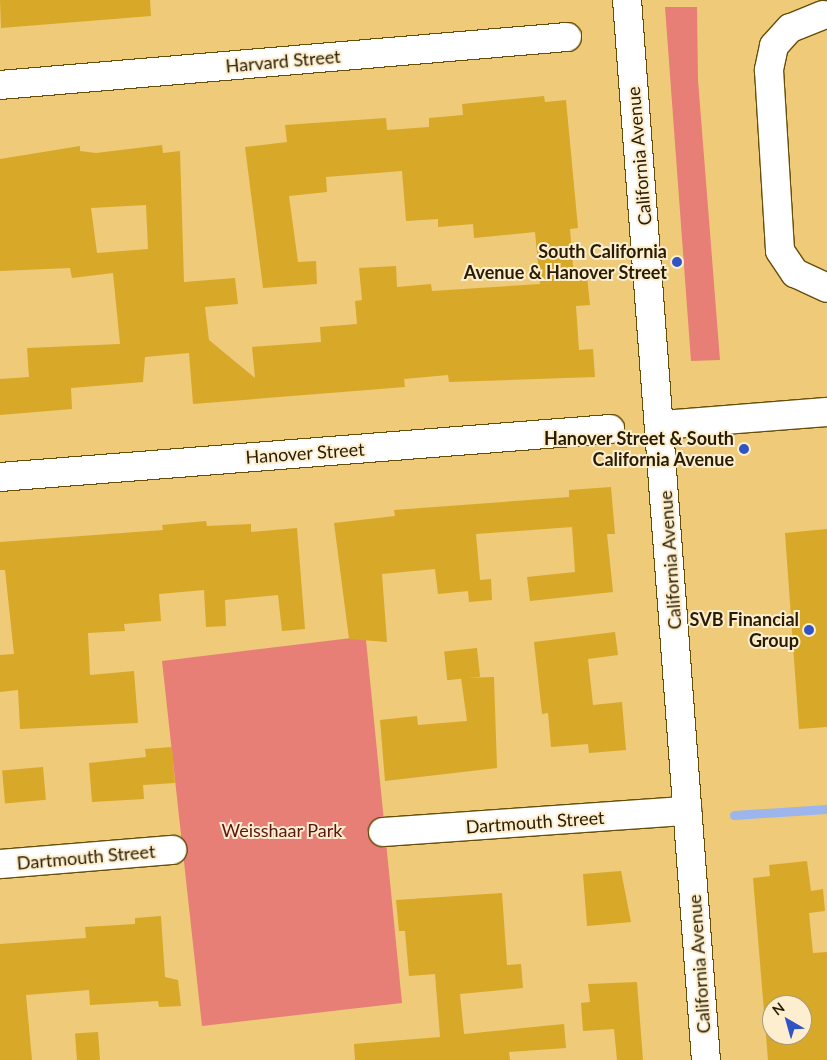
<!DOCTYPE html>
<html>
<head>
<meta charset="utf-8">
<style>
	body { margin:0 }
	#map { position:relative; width:827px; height:1060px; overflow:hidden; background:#eeca79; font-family:Lato,sans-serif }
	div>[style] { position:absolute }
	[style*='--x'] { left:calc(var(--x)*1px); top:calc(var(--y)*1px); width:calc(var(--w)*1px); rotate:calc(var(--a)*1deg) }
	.green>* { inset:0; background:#e77f76 }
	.stream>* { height:9px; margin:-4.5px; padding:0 4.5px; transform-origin:4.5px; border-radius:4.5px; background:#9cb5ed }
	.building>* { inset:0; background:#d8a829; transform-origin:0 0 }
	.roads { filter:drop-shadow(1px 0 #674e09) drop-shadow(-1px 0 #674e09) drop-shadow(0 1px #674e09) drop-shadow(0 -1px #674e09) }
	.minor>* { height:28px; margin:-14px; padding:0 14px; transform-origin:14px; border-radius:14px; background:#fff }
	.dots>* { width:14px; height:14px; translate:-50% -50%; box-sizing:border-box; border:2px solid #fceecf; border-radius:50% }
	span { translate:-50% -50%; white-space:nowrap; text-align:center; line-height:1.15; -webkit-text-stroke:4px #fceecf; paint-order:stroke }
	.street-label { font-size:18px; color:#2a1c00 }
	.poi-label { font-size:18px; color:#2a1c00; font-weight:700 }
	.right { translate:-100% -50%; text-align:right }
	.park-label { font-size:18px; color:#5c1413 }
	.north { position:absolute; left:762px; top:995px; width:50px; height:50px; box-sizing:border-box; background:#fceecf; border:1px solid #a89a7c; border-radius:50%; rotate:322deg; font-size:14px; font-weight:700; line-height:20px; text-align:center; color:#2a1c00 }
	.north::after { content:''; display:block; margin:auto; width:18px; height:22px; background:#3054c4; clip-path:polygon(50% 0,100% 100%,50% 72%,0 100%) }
</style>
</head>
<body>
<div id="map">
	<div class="green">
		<i style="clip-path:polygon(665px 7px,697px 7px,698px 80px,720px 360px,691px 361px)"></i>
		<i style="clip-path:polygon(360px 637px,366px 640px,402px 1003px,202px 1026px,162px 661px)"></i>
	</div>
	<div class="stream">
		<i style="--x:734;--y:815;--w:93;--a:-3.7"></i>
	</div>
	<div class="building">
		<i style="clip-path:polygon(0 0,150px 0,151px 16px,1px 28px)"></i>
		<i style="clip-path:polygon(evenodd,544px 96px,545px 102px,566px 100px,578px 228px,570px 229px,574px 278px,587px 276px,590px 305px,576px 306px,579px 350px,593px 349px,595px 377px,449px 382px,448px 375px,404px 379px,405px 387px,193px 404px,189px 353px,145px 357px,143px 382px,71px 388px,72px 409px,0 415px,0 379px,29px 377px,27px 348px,120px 344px,113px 273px,72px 278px,70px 268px,0 271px,0 159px,80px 146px,80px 151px,96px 153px,162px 145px,163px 153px,180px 151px,184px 282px,235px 278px,238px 304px,205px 307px,209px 340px,255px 378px,252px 347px,321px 342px,320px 327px,357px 324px,355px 301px,362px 300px,359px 268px,396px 266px,397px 287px,431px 284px,432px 291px,540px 284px,535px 232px,474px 238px,473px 224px,438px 227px,438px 219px,406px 221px,402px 171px,326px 177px,327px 192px,289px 196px,298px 262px,316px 261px,317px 284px,263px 288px,245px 147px,287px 142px,285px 125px,386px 118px,387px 130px,429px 127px,429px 118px,463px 115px,462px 104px,544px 96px,146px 205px,148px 249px,97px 253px,91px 208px,146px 205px)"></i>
		<i style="clip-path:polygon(611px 487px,615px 534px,607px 534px,613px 592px,530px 601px,527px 577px,575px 572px,572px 527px,476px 534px,480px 580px,491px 579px,492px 600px,469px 602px,468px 591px,438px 594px,435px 569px,382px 574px,387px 642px,349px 639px,334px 523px,395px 516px,394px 510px,569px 497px,569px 490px)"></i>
		<i style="clip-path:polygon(206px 521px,207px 526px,251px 524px,251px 532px,297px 528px,305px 629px,282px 631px,278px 595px,225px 600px,226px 626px,206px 627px,204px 590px,159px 594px,161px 621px,124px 624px,125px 631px,88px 633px,90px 675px,134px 671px,138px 723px,20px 729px,18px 690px,0 692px,0 655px,14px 654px,5px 570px,0 570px,0 542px,163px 530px,162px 525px)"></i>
		<i style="clip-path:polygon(827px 529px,827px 727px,799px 729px,785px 533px)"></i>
		<i style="clip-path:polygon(615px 632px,618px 655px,588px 659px,593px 705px,622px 702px,626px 750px,589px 753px,588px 744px,551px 747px,548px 713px,542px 714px,534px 642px)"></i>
		<i style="left:477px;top:648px;width:29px;height:33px;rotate:84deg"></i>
		<i style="clip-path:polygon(494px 677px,497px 768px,385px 781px,380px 720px,417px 716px,418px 725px,467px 721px,461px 678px)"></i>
		<i style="clip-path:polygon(172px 747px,175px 783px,143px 785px,144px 799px,92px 802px,89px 763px,146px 757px,145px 749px)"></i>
		<i style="left:43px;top:767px;width:33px;height:41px;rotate:85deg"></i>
		<i style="clip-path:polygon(evenodd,807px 861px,811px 891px,823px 889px,825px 911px,809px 913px,813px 953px,827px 952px,827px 1060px,768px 1060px,753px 878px,770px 876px,769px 865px,807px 861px,772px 1005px,802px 1005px,802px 1035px,772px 1035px,772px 1005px)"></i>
		<i style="clip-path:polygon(621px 871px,631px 922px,587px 926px,583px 874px)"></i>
		<i style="clip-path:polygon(502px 893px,507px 965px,521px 964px,523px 988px,460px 994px,464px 1034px,564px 1024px,566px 1048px,509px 1052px,510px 1060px,355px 1060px,354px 1044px,440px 1037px,435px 974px,409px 976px,405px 931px,399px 931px,396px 900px)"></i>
		<i style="clip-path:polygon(161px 916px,165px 977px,178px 980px,181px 1006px,159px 1007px,158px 1001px,90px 1005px,89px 990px,26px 995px,32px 1060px,0 1060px,0 944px,86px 938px,85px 927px,135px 924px,135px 918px)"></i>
		<i style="clip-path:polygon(637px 982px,643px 1060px,617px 1060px,614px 1029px,583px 1031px,581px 1003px,590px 1002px,588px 984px)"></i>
		<i style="left:98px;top:1032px;width:28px;height:23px;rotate:86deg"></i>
	</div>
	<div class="roads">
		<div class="minor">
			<i style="--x:627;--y:0;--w:1063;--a:85.74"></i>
			<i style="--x:823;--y:15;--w:35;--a:158"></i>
			<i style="--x:790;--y:28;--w:24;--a:132"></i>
			<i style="--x:774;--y:46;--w:25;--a:102"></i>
			<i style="--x:769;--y:70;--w:181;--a:86.5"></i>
			<i style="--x:780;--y:251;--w:27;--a:56"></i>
			<i style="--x:795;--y:273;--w:35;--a:25"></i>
			<i style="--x:0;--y:85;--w:569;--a:-4.84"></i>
			<i style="--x:661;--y:425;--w:167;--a:-4.5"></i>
			<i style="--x:0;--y:477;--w:612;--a:-4.5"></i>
			<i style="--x:383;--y:832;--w:305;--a:-4"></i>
			<i style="--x:0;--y:864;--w:173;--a:-4.7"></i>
		</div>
	</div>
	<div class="dots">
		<i style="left:677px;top:262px;background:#3054c4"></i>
		<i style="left:744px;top:449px;background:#3054c4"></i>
		<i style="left:809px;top:630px;background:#3054c4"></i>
	</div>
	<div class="street-label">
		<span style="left:283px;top:61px;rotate:-5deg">Harvard Street</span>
		<span style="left:639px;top:156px;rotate:-95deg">California Avenue</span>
		<span style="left:305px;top:453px;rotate:-4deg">Hanover Street</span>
		<span style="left:670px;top:560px;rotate:-94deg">California Avenue</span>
		<span style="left:535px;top:822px;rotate:-4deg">Dartmouth Street</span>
		<span style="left:86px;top:857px;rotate:-5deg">Dartmouth Street</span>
		<span style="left:699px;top:964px;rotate:-94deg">California Avenue</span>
	</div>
	<div class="poi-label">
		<span class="right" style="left:667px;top:262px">South California<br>Avenue &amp; Hanover Street</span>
		<span class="right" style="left:734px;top:449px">Hanover Street &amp; South<br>California Avenue</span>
		<span class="right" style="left:799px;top:630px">SVB Financial<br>Group</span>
	</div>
	<div class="park-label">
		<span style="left:282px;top:830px">Weisshaar Park</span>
	</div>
	<div class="north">N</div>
</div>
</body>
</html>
